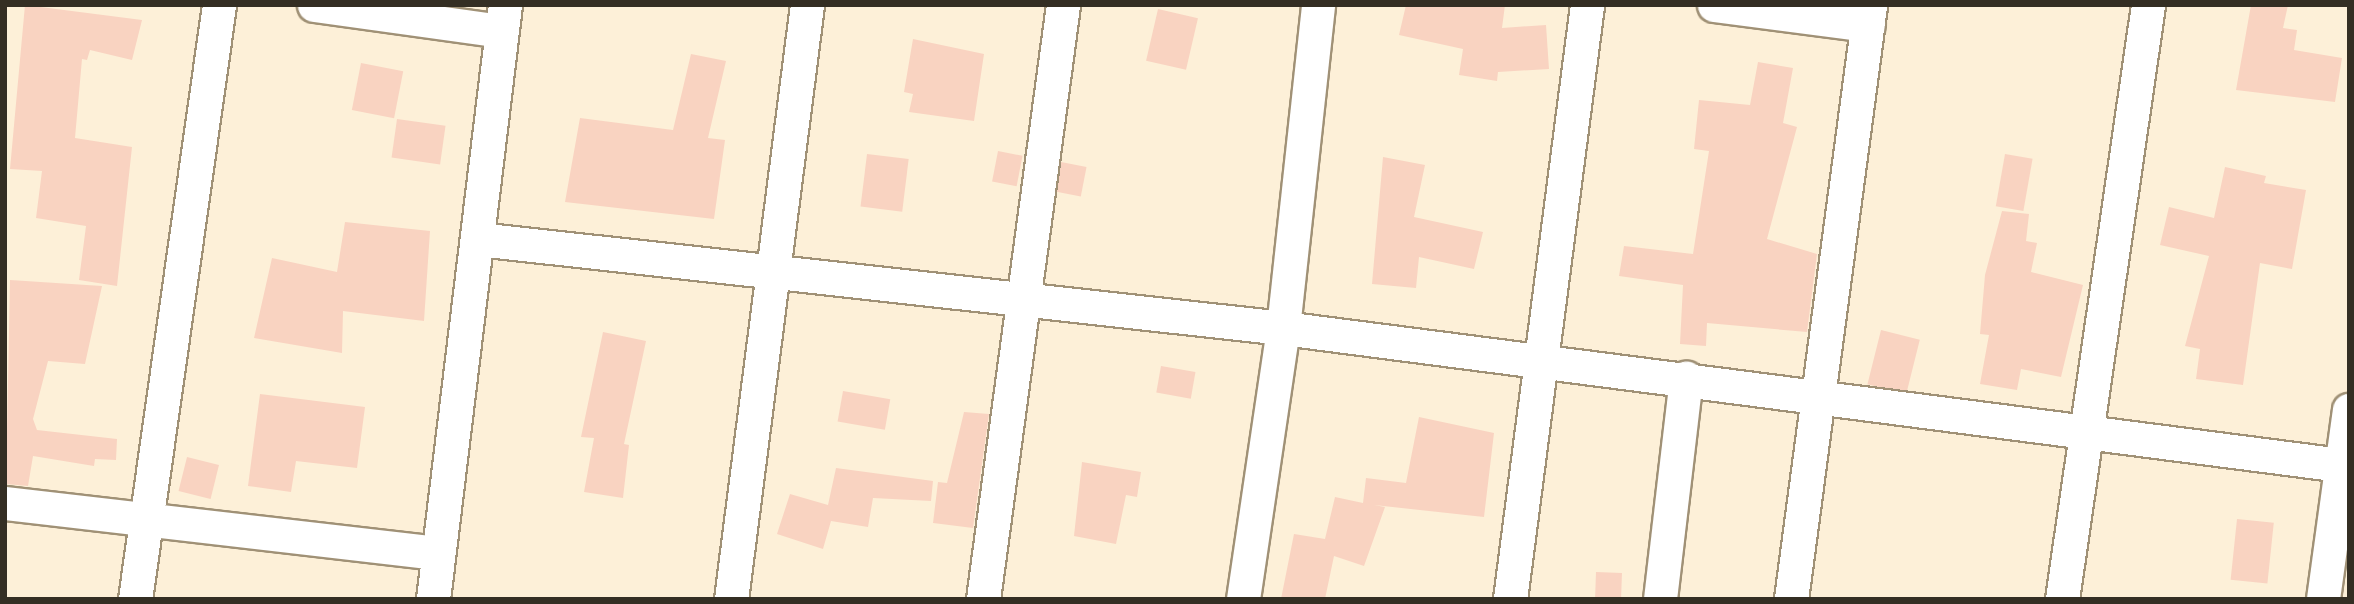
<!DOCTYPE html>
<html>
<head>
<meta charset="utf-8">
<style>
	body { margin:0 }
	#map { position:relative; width:2354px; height:604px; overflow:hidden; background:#fdf0d8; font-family:Roboto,sans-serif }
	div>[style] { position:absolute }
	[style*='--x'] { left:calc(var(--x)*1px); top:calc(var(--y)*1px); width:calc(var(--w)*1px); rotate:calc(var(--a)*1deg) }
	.building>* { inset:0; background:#f9d3c1; transform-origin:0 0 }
	.roads { filter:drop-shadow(2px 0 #a09176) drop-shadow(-2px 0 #a09176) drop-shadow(0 2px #a09176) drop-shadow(0 -2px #a09176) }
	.minor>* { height:33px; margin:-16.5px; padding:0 16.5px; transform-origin:16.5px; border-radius:16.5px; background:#fff }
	span { translate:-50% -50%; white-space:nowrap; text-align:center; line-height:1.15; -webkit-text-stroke:5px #fdf0d8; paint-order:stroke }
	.frame { position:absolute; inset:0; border:7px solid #342e23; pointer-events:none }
</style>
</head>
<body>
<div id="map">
	<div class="building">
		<i style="clip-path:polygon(25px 5px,142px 20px,132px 60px,90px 50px,87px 60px,82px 59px,75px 138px,132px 147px,117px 286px,79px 280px,86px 226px,36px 218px,42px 171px,10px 169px)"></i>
		<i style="clip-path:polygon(1406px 5px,1505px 5px,1502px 28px,1546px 25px,1549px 69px,1498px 72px,1497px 81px,1459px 75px,1463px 49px,1399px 35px)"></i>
		<i style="clip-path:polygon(2251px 5px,2288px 5px,2283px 28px,2297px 30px,2294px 50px,2342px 58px,2335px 102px,2236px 90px)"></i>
		<i style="left:1158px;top:9px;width:41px;height:53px;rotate:13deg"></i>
		<i style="clip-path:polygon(913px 39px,984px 54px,974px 121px,909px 112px,913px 94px,904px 92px)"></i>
		<i style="clip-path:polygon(691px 54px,726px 61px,708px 138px,725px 140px,714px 219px,565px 202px,580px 118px,673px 130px)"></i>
		<i style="clip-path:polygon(1758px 62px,1793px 68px,1783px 123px,1797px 127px,1767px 239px,1817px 254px,1807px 332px,1707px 323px,1706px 346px,1680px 344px,1683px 285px,1619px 276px,1624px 246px,1693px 254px,1709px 151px,1694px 149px,1699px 100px,1750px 105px)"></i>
		<i style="left:361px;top:63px;width:43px;height:48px;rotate:11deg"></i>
		<i style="left:397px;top:119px;width:49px;height:39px;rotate:8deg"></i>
		<i style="left:998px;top:151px;width:25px;height:31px;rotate:11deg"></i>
		<i style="left:867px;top:154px;width:42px;height:53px;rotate:7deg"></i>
		<i style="left:2005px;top:154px;width:28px;height:53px;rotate:10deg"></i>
		<i style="clip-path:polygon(1383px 157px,1425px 165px,1414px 217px,1483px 232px,1474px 269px,1419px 257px,1416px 288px,1372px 284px)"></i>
		<i style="left:1061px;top:162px;width:26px;height:30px;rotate:11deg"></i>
		<i style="clip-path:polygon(2225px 167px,2266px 176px,2264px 183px,2306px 190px,2292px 269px,2260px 263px,2243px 385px,2196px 379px,2200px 349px,2185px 346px,2209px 256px,2160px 245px,2169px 207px,2214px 218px)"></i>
		<i style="clip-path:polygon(2002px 211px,2029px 214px,2026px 241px,2037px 243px,2031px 272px,2083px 285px,2061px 377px,2021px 369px,2017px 390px,1980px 384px,1989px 335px,1980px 334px,1985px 275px)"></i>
		<i style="clip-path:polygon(345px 222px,430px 231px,424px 321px,343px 311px,342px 353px,254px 338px,272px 258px,337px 272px)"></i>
		<i style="clip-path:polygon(10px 280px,102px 286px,85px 364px,48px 361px,33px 419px,37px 430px,117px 439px,116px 460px,95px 459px,94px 466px,33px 456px,28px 486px,6px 484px)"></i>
		<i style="left:1881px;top:330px;width:40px;height:56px;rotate:14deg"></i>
		<i style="clip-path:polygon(603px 332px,646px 341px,624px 444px,629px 445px,623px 498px,584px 492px,594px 438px,581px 437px)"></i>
		<i style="left:1161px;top:366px;width:35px;height:27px;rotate:10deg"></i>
		<i style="left:843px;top:391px;width:48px;height:31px;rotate:10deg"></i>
		<i style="clip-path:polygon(260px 394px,365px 407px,357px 468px,296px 461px,291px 492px,248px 486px)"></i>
		<i style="clip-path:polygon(964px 412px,989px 414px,973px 528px,933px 523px,938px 482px,947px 483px)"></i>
		<i style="clip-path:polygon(1419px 417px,1494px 433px,1484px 517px,1374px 505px,1385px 507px,1364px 566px,1334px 556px,1325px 599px,1281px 599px,1294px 534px,1325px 539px,1335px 497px,1363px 503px,1366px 478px,1406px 483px)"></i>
		<i style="left:187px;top:457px;width:33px;height:35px;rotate:14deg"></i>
		<i style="clip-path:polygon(1082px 462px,1141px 472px,1137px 497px,1126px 495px,1116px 544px,1074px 536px)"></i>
		<i style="clip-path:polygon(836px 468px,933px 481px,931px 501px,873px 498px,868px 527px,831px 521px,823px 549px,777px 534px,790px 494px,828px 505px)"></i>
		<i style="left:2237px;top:519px;width:37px;height:61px;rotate:6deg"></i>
		<i style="left:1596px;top:572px;width:26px;height:27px;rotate:2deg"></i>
	</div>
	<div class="roads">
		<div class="minor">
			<i style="--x:314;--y:5;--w:189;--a:7.9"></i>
			<i style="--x:1714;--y:5;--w:155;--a:7.4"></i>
			<i style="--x:478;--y:239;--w:810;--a:6.31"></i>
			<i style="--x:1283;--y:328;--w:1075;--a:7.38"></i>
			<i style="--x:5;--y:503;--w:436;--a:6.6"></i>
			<i style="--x:135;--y:599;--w:600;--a:-81.95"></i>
			<i style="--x:433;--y:599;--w:598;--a:-83.09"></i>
			<i style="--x:731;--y:599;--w:599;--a:-82.71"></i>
			<i style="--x:983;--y:599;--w:599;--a:-82.33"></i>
			<i style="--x:1243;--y:599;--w:274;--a:-81.6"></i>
			<i style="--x:1283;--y:328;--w:325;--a:-83.8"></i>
			<i style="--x:1510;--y:599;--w:599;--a:-82.61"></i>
			<i style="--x:1660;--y:599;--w:223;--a:-83.3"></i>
			<i style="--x:1791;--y:599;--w:599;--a:-82.42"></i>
			<i style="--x:2062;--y:599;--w:600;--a:-81.76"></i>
			<i style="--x:2323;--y:599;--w:191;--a:-82.2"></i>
		</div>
	</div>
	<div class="frame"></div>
</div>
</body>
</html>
